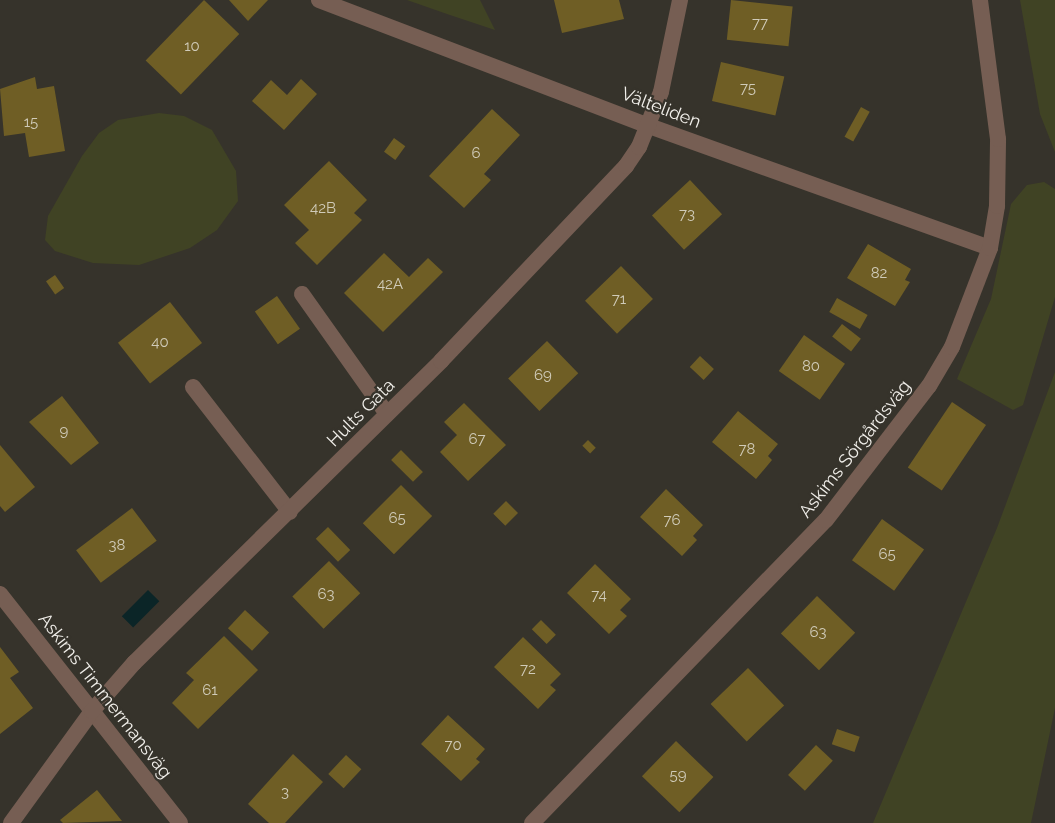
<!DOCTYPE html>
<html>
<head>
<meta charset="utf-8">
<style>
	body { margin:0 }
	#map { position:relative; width:1055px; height:823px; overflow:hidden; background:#36332b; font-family:Raleway,sans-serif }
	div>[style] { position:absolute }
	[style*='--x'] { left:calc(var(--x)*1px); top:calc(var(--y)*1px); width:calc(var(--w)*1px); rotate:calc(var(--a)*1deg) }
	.green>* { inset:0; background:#404324 }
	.water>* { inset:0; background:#0b2527; transform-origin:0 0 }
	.building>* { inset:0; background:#6f5e25; transform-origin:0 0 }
	.service>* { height:16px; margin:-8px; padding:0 8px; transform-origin:8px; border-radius:8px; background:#765e53 }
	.minor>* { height:16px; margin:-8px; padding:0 8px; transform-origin:8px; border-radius:8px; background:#765e53 }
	span { translate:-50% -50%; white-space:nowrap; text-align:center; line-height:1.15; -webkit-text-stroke:4.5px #36332b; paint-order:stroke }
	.number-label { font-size:15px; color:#d0cbb9 }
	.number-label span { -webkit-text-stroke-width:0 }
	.street-label { font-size:18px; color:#f1efea }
</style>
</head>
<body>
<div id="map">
	<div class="green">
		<i style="clip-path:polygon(407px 0,480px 0,495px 30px,447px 14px)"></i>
		<i style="clip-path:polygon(1020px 0,1055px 0,1055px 152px,1040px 114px)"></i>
		<i style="clip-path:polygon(159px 113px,184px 116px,212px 130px,236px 171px,238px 201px,217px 230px,190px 248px,139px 265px,93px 263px,55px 251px,45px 240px,48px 216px,82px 156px,99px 133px,118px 120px)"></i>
		<i style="clip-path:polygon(1044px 182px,1055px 189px,1055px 297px,1023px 405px,1013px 410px,957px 379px,991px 299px,1011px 204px,1027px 185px)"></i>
		<i style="clip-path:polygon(1055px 372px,1055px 708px,1031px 823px,873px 823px,997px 528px)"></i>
	</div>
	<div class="water">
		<i style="left:148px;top:590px;width:16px;height:37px;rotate:45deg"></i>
	</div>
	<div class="building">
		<i style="left:204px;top:0;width:49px;height:84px;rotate:44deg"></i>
		<i style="clip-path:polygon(229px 0,268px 0,248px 21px)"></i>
		<i style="clip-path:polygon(554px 0,619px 0,624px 19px,562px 33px)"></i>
		<i style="left:731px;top:0;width:62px;height:40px;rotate:6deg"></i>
		<i style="left:721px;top:62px;width:65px;height:40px;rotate:13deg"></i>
		<i style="clip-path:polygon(35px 77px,37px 89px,54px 86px,65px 151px,29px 157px,25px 133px,4px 136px,0 89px)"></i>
		<i style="clip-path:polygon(301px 79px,317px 94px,284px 130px,252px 101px,271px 80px,287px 95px)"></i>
		<i style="left:861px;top:107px;width:10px;height:34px;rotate:29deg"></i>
		<i style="clip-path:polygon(492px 109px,520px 135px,484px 174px,491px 180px,464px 208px,429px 176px)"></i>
		<i style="left:394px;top:138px;width:14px;height:17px;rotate:36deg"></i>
		<i style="clip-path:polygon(329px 161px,367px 200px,354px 213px,362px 220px,317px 265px,295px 243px,309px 230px,284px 205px)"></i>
		<i style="left:690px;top:180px;width:47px;height:52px;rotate:47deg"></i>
		<i style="clip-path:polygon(868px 244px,911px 269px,905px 280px,910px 282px,895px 306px,847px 278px)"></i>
		<i style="clip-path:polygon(384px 253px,409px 277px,428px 258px,443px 272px,383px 332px,344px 293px)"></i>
		<i style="left:621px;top:266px;width:46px;height:50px;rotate:46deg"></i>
		<i style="left:55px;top:275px;width:16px;height:11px;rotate:55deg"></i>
		<i style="left:277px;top:296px;width:40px;height:27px;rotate:55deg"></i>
		<i style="left:837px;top:298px;width:35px;height:16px;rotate:29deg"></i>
		<i style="left:170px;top:302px;width:52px;height:66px;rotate:52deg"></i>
		<i style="left:842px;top:324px;width:24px;height:16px;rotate:38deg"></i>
		<i style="left:804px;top:335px;width:50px;height:44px;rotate:35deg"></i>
		<i style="left:547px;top:341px;width:45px;height:54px;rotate:46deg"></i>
		<i style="left:700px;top:356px;width:19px;height:15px;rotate:43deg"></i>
		<i style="clip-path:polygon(62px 396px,99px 443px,71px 465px,29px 422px)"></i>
		<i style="left:952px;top:402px;width:41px;height:79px;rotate:34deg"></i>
		<i style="clip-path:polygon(464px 403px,506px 445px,468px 481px,440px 452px,457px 435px,444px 422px)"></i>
		<i style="clip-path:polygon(738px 411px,778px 444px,768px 456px,772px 460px,756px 479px,712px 442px)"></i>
		<i style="left:588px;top:440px;width:11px;height:8px;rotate:45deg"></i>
		<i style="clip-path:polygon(0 445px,35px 487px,5px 512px,0 506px)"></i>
		<i style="left:401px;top:450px;width:31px;height:14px;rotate:45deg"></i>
		<i style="left:401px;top:485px;width:44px;height:54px;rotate:45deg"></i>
		<i style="clip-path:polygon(666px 489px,703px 525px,693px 536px,697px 540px,682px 556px,640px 517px)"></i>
		<i style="left:506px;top:501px;width:17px;height:18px;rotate:45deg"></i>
		<i style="left:132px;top:508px;width:41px;height:70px;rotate:53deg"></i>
		<i style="left:882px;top:519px;width:52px;height:51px;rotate:36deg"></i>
		<i style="left:328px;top:527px;width:32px;height:17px;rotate:46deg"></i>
		<i style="left:329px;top:561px;width:45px;height:51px;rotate:46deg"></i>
		<i style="clip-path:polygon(595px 564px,631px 599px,620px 610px,627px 616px,609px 634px,567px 593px)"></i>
		<i style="left:817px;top:596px;width:53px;height:52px;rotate:44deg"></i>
		<i style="left:245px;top:610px;width:33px;height:25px;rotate:43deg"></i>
		<i style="left:541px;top:620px;width:21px;height:13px;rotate:45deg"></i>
		<i style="clip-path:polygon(224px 636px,258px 670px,198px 729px,172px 703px,194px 680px,186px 673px)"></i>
		<i style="clip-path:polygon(523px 637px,561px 674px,550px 685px,556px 690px,538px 709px,494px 667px)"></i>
		<i style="clip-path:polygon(0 647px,19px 672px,10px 678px,33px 708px,0 734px)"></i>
		<i style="left:748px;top:668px;width:52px;height:52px;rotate:46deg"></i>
		<i style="clip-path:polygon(448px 715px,485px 749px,476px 759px,480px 762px,461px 781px,421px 744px)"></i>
		<i style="left:837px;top:729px;width:24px;height:16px;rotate:19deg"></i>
		<i style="left:676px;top:741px;width:52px;height:49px;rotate:44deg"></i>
		<i style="left:816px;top:745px;width:23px;height:41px;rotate:43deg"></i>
		<i style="clip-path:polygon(293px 754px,323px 782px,285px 823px,269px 823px,248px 804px)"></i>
		<i style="left:346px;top:755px;width:21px;height:26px;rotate:43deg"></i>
		<i style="clip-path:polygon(97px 790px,122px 821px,63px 823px,60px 820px)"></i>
	</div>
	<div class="service">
		<i style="--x:649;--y:126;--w:362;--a:19.7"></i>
		<i style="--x:302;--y:294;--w:147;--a:54.7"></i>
		<i style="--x:193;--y:387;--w:158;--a:52.2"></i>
	</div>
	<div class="minor">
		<i style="--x:319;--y:0;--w:353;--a:20.9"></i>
		<i style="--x:0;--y:594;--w:291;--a:51.8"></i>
		<i style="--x:11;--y:823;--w:138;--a:-54.1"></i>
		<i style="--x:92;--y:711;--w:64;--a:-48.8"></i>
		<i style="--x:134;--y:663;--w:431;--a:-44.5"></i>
		<i style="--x:441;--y:361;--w:269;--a:-46.5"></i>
		<i style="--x:626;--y:166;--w:23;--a:-56"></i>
		<i style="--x:639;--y:147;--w:59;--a:-68.2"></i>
		<i style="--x:661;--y:92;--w:94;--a:-78.3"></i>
		<i style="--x:532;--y:823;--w:422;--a:-45.9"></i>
		<i style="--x:826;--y:520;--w:169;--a:-52.5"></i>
		<i style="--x:929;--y:386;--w:45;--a:-59.5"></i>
		<i style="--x:952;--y:347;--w:106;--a:-69"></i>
		<i style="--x:990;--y:248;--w:43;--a:-80.5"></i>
		<i style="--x:997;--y:206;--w:67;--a:-89.1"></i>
		<i style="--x:998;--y:139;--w:140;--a:-97.4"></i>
	</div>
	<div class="number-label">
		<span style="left:760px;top:24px">77</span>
		<span style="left:192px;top:47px">10</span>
		<span style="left:748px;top:89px">75</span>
		<span style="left:31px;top:123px">15</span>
		<span style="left:476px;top:154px">6</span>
		<span style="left:323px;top:209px">42B</span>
		<span style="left:687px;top:215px">73</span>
		<span style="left:879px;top:274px">82</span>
		<span style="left:390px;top:285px">42A</span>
		<span style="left:619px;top:300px">71</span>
		<span style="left:160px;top:343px">40</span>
		<span style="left:811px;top:367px">80</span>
		<span style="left:543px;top:376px">69</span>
		<span style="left:64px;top:432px">9</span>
		<span style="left:477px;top:440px">67</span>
		<span style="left:747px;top:450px">78</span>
		<span style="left:397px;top:519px">65</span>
		<span style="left:672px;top:521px">76</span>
		<span style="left:117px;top:546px">38</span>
		<span style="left:887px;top:555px">65</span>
		<span style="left:326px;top:595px">63</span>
		<span style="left:599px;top:596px">74</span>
		<span style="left:818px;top:633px">63</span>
		<span style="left:528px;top:670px">72</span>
		<span style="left:210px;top:691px">61</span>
		<span style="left:453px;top:746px">70</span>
		<span style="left:678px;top:776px">59</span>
		<span style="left:285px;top:793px">3</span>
	</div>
	<div class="street-label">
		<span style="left:661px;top:108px;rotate:21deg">Välteliden</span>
		<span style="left:361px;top:413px;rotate:-45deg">Hults Gata</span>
		<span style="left:855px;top:449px;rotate:-52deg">Askims Sörgårdsväg</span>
		<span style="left:105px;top:696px;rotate:52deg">Askims Timmermansväg</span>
	</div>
</div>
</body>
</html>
